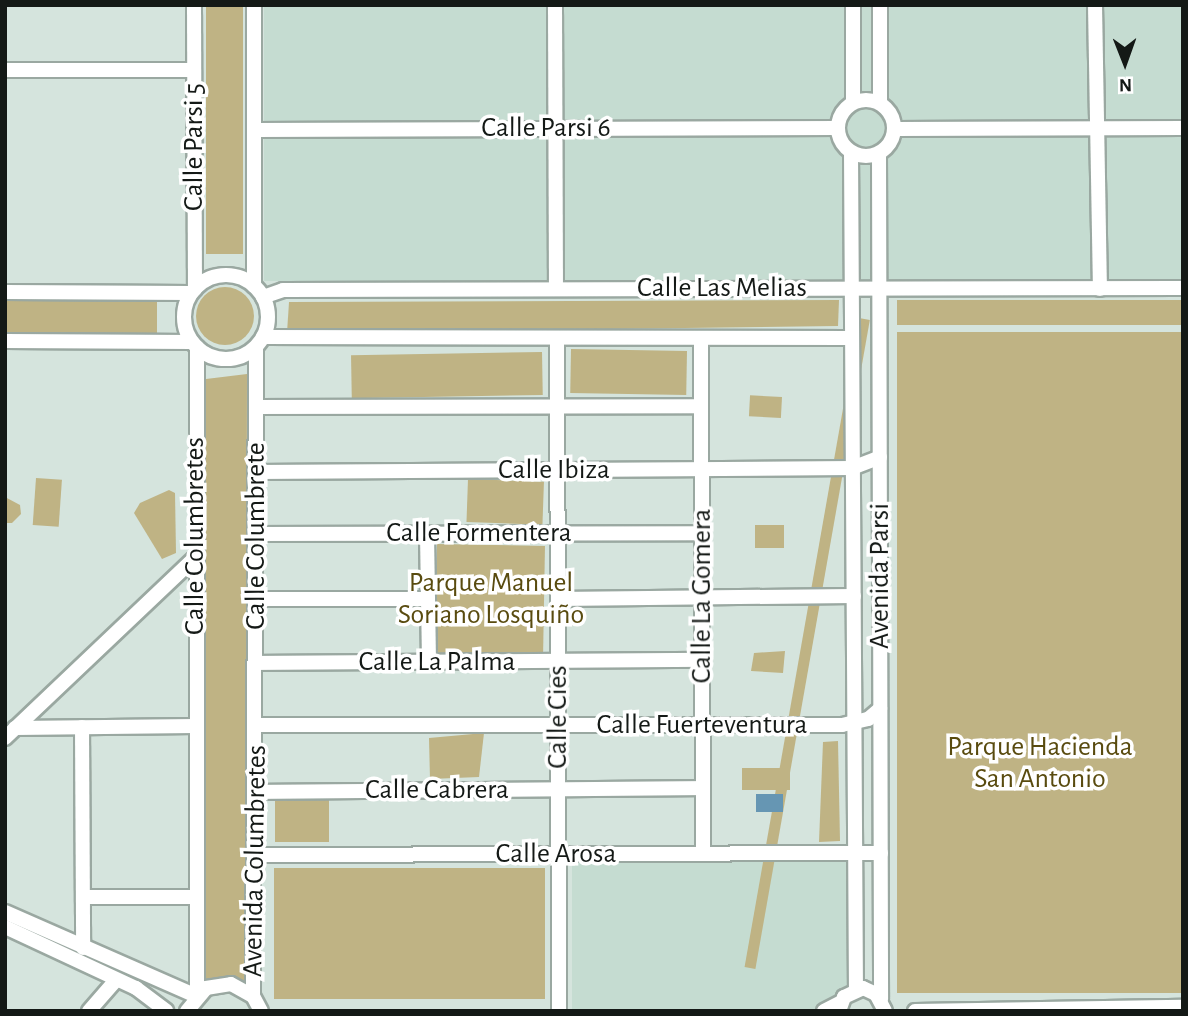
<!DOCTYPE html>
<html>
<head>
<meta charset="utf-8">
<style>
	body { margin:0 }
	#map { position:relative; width:1188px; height:1016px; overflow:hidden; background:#d5e4dd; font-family:"Alegreya Sans",sans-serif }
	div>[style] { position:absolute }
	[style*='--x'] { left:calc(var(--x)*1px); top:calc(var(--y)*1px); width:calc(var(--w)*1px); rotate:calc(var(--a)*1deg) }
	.built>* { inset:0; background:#c5dcd1; transform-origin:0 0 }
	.green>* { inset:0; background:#bfb384; transform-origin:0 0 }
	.round { border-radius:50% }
	.water>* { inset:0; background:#6696b3; transform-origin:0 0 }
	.roads { filter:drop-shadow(2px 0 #9aa8a1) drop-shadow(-2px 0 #9aa8a1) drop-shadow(0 2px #9aa8a1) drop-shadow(0 -2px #9aa8a1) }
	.minor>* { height:14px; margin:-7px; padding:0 7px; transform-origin:7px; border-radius:7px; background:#fff }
	.minor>.ring { margin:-7px; padding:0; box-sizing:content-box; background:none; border:14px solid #fff; border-radius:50% }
	span { translate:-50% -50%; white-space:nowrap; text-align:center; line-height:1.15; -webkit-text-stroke:7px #fff; paint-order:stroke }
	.street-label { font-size:28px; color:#141916 }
	.park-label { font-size:28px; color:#594b0f }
	.frame { position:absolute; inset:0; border:7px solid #141916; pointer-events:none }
	.north { position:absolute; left:1090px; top:28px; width:70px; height:70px; -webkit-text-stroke:5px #fff; paint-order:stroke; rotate:179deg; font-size:19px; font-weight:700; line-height:28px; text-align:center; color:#141916 }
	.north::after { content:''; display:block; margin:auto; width:24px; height:32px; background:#141916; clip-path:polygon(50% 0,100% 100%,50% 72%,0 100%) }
</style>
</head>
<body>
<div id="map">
	<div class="built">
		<i style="left:264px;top:5px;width:919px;height:276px"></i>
		<i style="clip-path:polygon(848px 860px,849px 986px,815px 1009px,572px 1009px,572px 861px)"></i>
	</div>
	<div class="green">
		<i style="left:206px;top:5px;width:37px;height:249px"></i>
		<i class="round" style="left:196px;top:287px;width:58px;height:58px"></i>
		<i style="left:5px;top:292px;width:152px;height:49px"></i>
		<i style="clip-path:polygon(839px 300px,838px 326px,287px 333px,289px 302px)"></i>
		<i style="left:1183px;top:300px;width:25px;height:286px;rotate:90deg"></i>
		<i style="left:859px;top:318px;width:11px;height:659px;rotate:10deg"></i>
		<i style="left:1183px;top:332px;width:661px;height:286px;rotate:90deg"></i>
		<i style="left:687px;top:351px;width:44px;height:116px;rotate:91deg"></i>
		<i style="left:542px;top:352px;width:43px;height:191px;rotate:89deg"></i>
		<i style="clip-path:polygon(247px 374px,246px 981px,232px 977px,204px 981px,206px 379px)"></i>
		<i style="left:782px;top:397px;width:21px;height:32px;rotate:93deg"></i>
		<i style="left:36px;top:478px;width:26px;height:47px;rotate:4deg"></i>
		<i style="left:468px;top:479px;width:76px;height:43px;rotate:2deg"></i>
		<i style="clip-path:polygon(169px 490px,175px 493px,176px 553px,162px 559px,134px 513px,140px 503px)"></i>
		<i style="clip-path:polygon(5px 497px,20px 505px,21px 514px,12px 523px,5px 523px)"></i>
		<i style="left:755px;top:525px;width:29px;height:23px"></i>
		<i style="left:437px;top:544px;width:108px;height:110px;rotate:1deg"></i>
		<i style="clip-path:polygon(785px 651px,783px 673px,751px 671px,754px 653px)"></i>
		<i style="clip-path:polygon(484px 733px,479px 777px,430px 779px,429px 738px)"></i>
		<i style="clip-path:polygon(838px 741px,840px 841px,819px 842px,823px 742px)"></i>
		<i style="left:742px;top:768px;width:48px;height:22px"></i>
		<i style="left:329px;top:800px;width:42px;height:54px;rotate:90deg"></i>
		<i style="left:545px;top:868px;width:131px;height:271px;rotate:90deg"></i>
	</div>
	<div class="water">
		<i style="left:756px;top:794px;width:27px;height:18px"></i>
	</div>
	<div class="roads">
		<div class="minor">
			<i style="--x:194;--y:5;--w:284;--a:89.8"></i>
			<i style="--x:254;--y:5;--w:281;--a:90"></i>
			<i style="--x:555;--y:5;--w:284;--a:89.8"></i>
			<i style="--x:853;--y:5;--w:97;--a:90"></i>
			<i style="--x:880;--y:5;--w:98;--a:90"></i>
			<i style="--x:1095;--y:5;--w:284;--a:89"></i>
			<i style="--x:5;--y:70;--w:188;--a:0"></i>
			<i class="ring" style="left:838px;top:100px;width:42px;height:42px"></i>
			<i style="--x:895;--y:129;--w:288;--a:-0.2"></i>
			<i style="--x:255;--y:130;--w:583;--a:-0.2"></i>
			<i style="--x:851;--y:152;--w:837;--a:89.66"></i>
			<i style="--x:879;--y:154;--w:845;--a:89.86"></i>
			<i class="ring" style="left:184px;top:275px;width:70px;height:70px"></i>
			<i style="--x:5;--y:292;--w:186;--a:0.3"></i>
			<i style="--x:263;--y:297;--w:21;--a:-19"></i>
			<i style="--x:283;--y:290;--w:900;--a:-0.13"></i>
			<i style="--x:263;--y:337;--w:589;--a:0.1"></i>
			<i style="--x:557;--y:338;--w:673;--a:89.83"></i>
			<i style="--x:701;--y:338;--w:516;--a:89.78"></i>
			<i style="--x:5;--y:341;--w:187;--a:0.3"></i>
			<i style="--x:197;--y:347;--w:649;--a:90"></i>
			<i style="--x:256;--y:407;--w:445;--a:-0.1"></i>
			<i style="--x:256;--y:472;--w:596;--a:-0.38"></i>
			<i style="--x:852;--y:468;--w:30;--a:-21"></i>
			<i style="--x:256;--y:534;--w:446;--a:-0.1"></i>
			<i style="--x:427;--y:534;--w:128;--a:89.1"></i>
			<i style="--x:256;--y:599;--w:172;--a:0"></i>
			<i style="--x:558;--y:599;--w:296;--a:-0.6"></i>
			<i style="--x:256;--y:663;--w:447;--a:-0.4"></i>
			<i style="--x:256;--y:725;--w:586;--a:0"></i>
			<i style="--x:842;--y:725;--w:27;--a:-13"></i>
			<i style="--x:868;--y:719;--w:16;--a:-40"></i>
			<i style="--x:82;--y:727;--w:221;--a:89.7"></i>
			<i style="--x:15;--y:728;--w:180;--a:-0.6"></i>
			<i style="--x:5;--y:738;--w:262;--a:-43.5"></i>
			<i style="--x:256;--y:792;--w:447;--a:-0.5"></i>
			<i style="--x:256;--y:855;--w:625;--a:-0.18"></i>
			<i style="--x:83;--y:897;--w:113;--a:0"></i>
			<i style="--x:5;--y:912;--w:209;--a:23.7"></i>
			<i style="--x:5;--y:927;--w:145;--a:25"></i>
			<i style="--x:136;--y:988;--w:38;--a:37"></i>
			<i style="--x:253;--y:996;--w:649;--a:-89.74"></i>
			<i style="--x:89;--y:1011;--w:41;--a:-48.9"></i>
			<i style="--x:187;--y:1011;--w:30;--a:-50"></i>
			<i style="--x:206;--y:988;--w:25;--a:-9"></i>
			<i style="--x:231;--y:984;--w:25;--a:29"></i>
			<i style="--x:253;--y:996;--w:17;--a:62"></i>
			<i style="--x:824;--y:1011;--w:18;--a:-27"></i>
			<i style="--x:839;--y:1011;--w:15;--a:-70"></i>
			<i style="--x:844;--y:997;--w:21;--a:-25"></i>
			<i style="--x:863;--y:988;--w:14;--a:25"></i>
			<i style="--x:876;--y:994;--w:19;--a:62"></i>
			<i style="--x:915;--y:1011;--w:268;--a:-0.9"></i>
		</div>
	</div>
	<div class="street-label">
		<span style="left:546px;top:128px">Calle Parsi 6</span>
		<span style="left:194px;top:147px;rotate:-90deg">Calle Parsi 5</span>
		<span style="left:722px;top:288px">Calle Las Melias</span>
		<span style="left:554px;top:470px">Calle Ibiza</span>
		<span style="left:479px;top:533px">Calle Formentera</span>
		<span style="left:195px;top:536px;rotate:-90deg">Calle Columbretes</span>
		<span style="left:256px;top:536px;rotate:-90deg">Calle Columbrete</span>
		<span style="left:880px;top:576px;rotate:-90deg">Avenida Parsi</span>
		<span style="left:702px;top:596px;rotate:-90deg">Calle La Gomera</span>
		<span style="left:437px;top:662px">Calle La Palma</span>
		<span style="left:558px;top:717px;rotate:-90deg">Calle Cies</span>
		<span style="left:702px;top:725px">Calle Fuerteventura</span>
		<span style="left:437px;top:790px">Calle Cabrera</span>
		<span style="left:556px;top:854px">Calle Arosa</span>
		<span style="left:255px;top:861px;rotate:-89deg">Avenida Columbretes</span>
	</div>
	<div class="park-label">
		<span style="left:491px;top:599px">Parque Manuel<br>Soriano Losquiño</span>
		<span style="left:1040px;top:763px">Parque Hacienda<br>San Antonio</span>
	</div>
	<div class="frame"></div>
	<div class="north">N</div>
</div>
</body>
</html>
